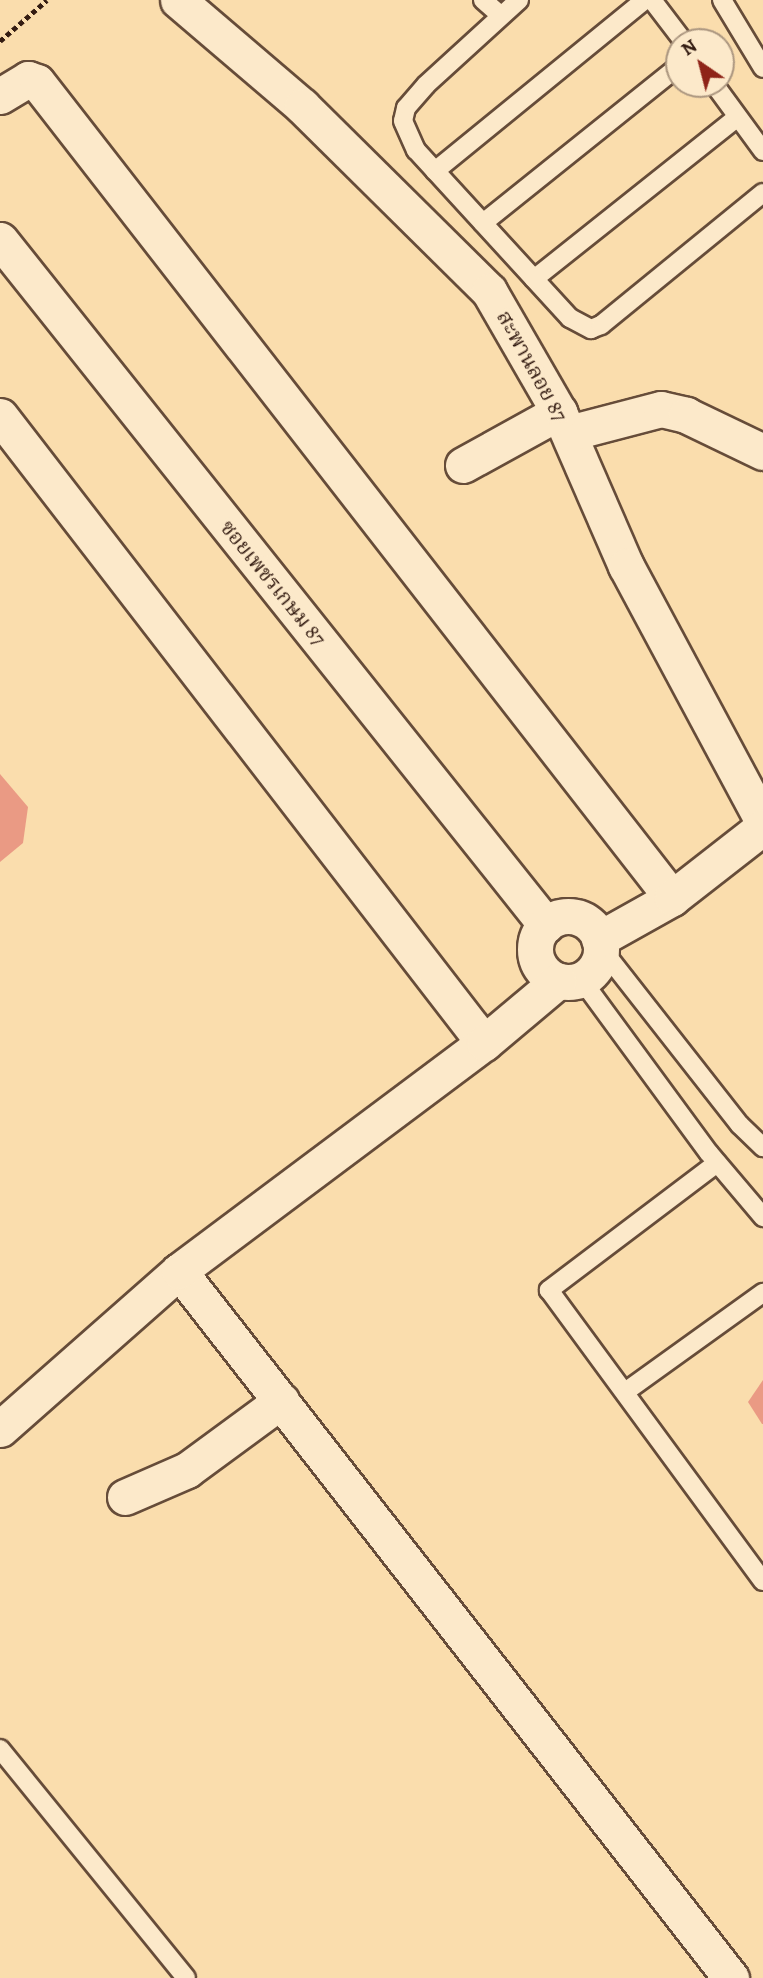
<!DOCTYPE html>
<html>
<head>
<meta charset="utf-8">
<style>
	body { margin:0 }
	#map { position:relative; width:763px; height:1978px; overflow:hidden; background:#faddad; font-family:Alegreya,"Noto Serif Thai",serif }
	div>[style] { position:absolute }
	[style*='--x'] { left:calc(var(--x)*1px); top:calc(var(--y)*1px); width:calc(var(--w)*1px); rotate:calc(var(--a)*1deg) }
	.building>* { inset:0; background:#ea9a84 }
	.path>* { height:4.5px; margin-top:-2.25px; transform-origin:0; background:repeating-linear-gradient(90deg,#341c12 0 5px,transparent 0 8.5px) }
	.roads { filter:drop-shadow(2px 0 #664c39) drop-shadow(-2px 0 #664c39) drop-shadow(0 2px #664c39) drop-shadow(0 -2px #664c39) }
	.lane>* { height:18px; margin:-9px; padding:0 9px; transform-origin:9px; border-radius:9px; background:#fce9ca }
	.street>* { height:35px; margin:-17.5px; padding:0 17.5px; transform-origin:17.5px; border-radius:17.5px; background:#fce9ca }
	.street>.ring { margin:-17.5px; padding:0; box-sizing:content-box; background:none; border:35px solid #fce9ca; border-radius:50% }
	span { translate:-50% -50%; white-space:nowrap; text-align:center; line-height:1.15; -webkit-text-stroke:7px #fce9ca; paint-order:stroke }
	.street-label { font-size:21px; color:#341c12 }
	.north { position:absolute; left:665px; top:28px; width:70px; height:70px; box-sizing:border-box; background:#fce9ca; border:2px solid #ac9780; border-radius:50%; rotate:325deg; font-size:19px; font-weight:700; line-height:28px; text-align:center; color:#341c12 }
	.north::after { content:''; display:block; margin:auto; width:24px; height:32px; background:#8f2418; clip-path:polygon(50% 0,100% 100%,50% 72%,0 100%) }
</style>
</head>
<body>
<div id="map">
	<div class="building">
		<i style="clip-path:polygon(0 774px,28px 807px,23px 843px,0 862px)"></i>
		<i style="clip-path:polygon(763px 1380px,763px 1424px,762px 1424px,748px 1402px)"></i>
	</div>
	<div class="path">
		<i style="--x:0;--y:41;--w:62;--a:-41.1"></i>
	</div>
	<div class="roads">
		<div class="lane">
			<i style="--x:483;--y:0;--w:23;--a:41"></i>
			<i style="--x:519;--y:0;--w:126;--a:137.6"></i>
			<i style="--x:426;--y:85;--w:30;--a:131"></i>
			<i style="--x:406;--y:108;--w:13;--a:103"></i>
			<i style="--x:403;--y:121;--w:32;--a:66"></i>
			<i style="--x:416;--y:150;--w:228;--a:47.5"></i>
			<i style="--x:570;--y:318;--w:24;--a:28"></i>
			<i style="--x:591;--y:329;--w:11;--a:-22"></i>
			<i style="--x:601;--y:325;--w:209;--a:-39.2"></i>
			<i style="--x:652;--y:0;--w:53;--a:52.7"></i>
			<i style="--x:722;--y:0;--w:79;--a:58.9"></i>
			<i style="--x:714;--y:84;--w:83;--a:53.8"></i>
			<i style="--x:435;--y:171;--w:271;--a:-39.2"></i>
			<i style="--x:483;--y:223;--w:251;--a:-38.7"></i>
			<i style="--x:534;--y:279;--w:260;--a:-38.5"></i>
			<i style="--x:601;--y:948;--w:225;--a:51.9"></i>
			<i style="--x:740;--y:1125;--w:32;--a:44"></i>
			<i style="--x:581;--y:979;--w:216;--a:53.7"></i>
			<i style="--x:709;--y:1153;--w:84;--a:49.8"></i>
			<i style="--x:717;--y:1163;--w:211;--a:142.9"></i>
			<i style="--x:549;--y:1290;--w:361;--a:53.7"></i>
			<i style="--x:625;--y:1392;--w:170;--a:-35.7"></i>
			<i style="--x:0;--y:1749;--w:295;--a:50.9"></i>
		</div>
		<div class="street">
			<i style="--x:178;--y:0;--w:163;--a:40.5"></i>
			<i style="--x:302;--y:106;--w:263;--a:44.7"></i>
			<i style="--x:489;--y:291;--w:140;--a:60"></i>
			<i style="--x:559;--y:412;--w:168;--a:66.5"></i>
			<i style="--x:626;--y:566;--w:290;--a:61.8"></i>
			<i style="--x:0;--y:96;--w:33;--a:-31"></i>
			<i style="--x:28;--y:79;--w:9;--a:18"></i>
			<i style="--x:37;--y:82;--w:1034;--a:52.11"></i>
			<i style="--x:0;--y:240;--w:876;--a:51.44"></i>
			<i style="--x:0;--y:416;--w:792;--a:52.33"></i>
			<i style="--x:569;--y:433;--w:95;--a:-14.6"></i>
			<i style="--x:661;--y:409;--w:26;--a:13"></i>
			<i style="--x:686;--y:415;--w:85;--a:25.7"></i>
			<i style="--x:463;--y:465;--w:110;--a:-28.9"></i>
			<i class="ring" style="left:535px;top:916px;width:31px;height:31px"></i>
			<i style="--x:599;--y:939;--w:84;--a:-29.3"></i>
			<i style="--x:672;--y:898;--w:115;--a:-38"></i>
			<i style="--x:179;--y:1271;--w:897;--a:52.02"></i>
			<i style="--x:0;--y:1429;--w:239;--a:-41.4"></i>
			<i style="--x:179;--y:1271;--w:381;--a:-36.8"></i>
			<i style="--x:484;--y:1043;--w:97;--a:-40"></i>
			<i style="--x:125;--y:1497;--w:68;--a:-23.5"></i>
			<i style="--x:187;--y:1470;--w:117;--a:-36.3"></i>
		</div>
	</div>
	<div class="street-label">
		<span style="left:532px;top:366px;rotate:61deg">สะพานลอย 87</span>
		<span style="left:273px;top:583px;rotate:51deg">ซอยเพชรเกษม 87</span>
	</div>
	<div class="north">N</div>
</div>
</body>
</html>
